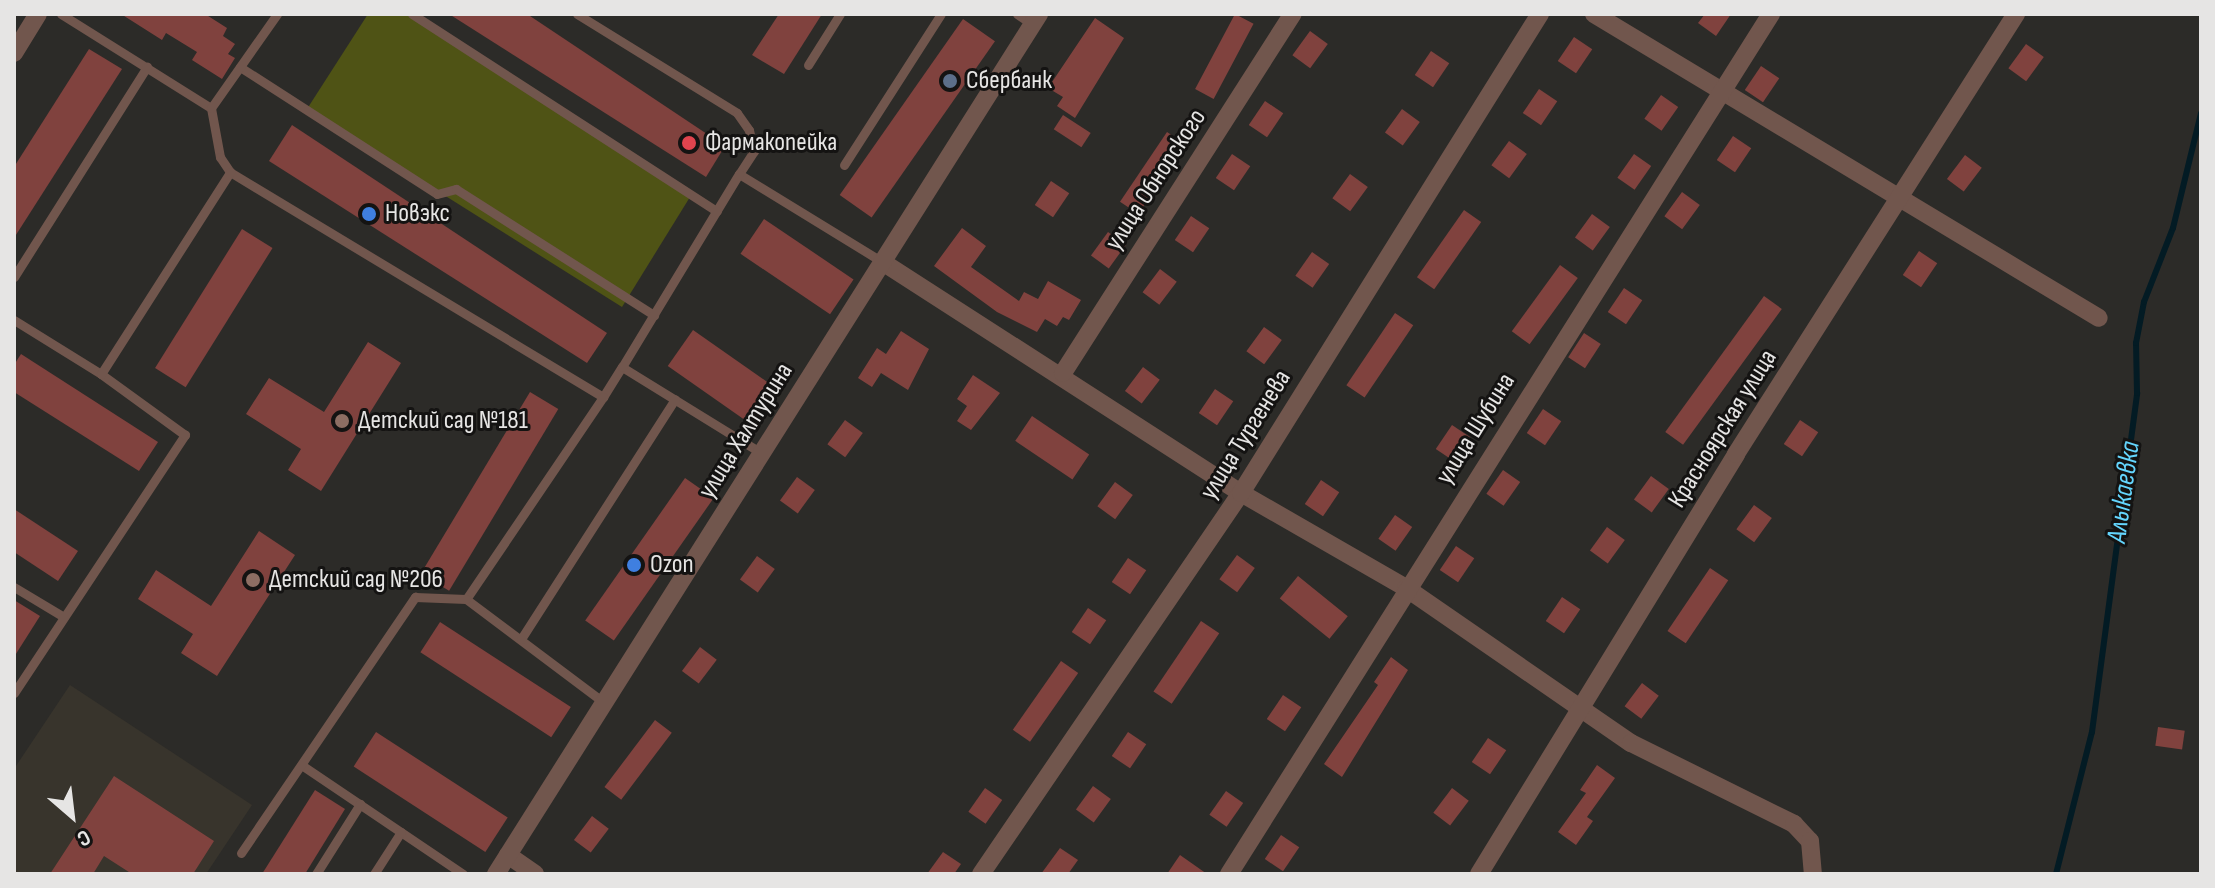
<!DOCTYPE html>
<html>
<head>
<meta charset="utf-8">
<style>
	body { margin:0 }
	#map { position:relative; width:2215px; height:888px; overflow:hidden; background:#2c2b28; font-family:"Sofia Sans Condensed",sans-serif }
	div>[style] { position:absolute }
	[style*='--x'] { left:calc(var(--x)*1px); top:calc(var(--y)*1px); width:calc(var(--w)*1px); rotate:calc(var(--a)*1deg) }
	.built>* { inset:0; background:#38342c }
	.green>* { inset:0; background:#4f5315 }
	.stream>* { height:6px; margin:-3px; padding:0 3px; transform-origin:3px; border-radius:3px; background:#031b24 }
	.building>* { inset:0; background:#80423e; transform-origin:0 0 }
	.service>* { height:9px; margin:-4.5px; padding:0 4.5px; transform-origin:4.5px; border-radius:4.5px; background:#71564d }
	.minor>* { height:18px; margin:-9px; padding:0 9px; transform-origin:9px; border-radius:9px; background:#71564d }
	.dots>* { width:22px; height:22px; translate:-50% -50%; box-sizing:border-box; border:4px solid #141312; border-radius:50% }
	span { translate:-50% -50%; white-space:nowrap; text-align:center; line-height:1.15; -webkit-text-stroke:6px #141312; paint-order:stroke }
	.poi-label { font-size:26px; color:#e6e5e4 }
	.left { translate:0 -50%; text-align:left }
	.street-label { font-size:26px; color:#e6e5e4 }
	.water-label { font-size:28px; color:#64d5fd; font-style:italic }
	.frame { position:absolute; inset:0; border:16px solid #e6e5e4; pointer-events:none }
	.north { position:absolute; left:32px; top:776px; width:80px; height:80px; -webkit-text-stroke:6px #141312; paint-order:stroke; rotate:152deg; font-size:22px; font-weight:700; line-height:32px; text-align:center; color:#e6e5e4 }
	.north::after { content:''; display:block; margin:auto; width:28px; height:36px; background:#e6e5e4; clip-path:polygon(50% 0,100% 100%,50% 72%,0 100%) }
</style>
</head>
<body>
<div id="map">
	<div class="built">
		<i style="clip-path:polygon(70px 685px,252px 805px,206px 874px,14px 874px,14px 769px)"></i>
	</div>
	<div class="green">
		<i style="clip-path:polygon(368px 14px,407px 14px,690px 197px,622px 307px,307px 109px)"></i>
	</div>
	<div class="stream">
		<i style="--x:2056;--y:874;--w:146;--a:-75.8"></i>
		<i style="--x:2092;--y:732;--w:342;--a:-82.4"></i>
		<i style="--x:2137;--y:393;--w:50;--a:-91.1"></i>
		<i style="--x:2136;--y:343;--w:42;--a:-79"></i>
		<i style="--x:2144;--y:302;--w:79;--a:-68.6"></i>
		<i style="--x:2173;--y:228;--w:118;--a:-76.3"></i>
	</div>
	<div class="building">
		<i style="clip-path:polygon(121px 14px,205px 14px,227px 28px,223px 36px,235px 44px,228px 54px,235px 58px,222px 79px,192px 60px,197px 52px,166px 33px,162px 40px)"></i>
		<i style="clip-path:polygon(449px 14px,527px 14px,725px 146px,706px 177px)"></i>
		<i style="clip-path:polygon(779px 14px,822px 14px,784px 74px,752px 55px)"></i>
		<i style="left:1235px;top:14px;width:21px;height:85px;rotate:28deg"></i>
		<i style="clip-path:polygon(1705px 14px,1731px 14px,1716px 36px,1698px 23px)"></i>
		<i style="clip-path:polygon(1095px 18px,1124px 38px,1075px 118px,1057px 106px,1063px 97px,1048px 88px)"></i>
		<i style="left:963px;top:19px;width:39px;height:215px;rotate:35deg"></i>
		<i style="left:1310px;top:31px;width:22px;height:30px;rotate:36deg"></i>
		<i style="left:1574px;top:37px;width:22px;height:29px;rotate:34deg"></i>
		<i style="left:2026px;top:44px;width:22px;height:30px;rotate:36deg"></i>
		<i style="clip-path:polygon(89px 49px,122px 69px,14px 238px,14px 167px)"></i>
		<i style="left:1431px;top:51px;width:22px;height:29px;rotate:34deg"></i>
		<i style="left:1761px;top:66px;width:22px;height:29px;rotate:34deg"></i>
		<i style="left:1539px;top:89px;width:22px;height:29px;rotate:34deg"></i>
		<i style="left:1661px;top:95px;width:21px;height:29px;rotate:35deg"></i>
		<i style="left:1265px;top:101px;width:22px;height:29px;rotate:34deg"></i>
		<i style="left:1402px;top:109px;width:22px;height:29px;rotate:36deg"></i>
		<i style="left:1063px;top:115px;width:33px;height:17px;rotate:33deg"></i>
		<i style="clip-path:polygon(292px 125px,607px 333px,587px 363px,269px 161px)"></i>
		<i style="left:1167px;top:132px;width:22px;height:84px;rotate:34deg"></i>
		<i style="left:1733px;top:136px;width:22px;height:29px;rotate:34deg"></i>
		<i style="left:1509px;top:141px;width:22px;height:30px;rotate:36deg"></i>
		<i style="left:1232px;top:154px;width:22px;height:29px;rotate:34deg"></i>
		<i style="left:1634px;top:154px;width:21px;height:29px;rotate:35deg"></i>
		<i style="left:1965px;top:155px;width:21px;height:30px;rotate:37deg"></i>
		<i style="left:1350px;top:174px;width:22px;height:30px;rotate:36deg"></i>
		<i style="left:1051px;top:181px;width:22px;height:29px;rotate:34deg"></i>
		<i style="left:1682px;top:192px;width:22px;height:30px;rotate:36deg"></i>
		<i style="left:1464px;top:210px;width:21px;height:82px;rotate:35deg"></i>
		<i style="left:1592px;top:214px;width:22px;height:29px;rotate:36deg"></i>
		<i style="left:1191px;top:216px;width:22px;height:29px;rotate:34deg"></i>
		<i style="left:764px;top:219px;width:108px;height:42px;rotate:34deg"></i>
		<i style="clip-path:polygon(962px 228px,986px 246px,971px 267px,1019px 301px,1024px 292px,1038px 299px,1048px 281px,1081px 300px,1069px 320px,1063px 317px,1057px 326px,1045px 319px,1037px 332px,997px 312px,934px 266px)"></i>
		<i style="left:242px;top:229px;width:36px;height:164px;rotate:32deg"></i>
		<i style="left:1108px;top:232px;width:22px;height:29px;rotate:36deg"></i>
		<i style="left:1919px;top:251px;width:22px;height:29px;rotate:34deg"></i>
		<i style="left:1312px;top:252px;width:21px;height:29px;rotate:35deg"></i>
		<i style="left:1560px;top:265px;width:22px;height:82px;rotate:36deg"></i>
		<i style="left:1160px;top:269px;width:21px;height:29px;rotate:37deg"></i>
		<i style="left:1624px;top:288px;width:22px;height:29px;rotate:34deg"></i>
		<i style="left:1764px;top:296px;width:22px;height:168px;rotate:36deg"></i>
		<i style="left:1395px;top:313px;width:22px;height:87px;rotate:34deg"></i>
		<i style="left:1264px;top:327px;width:22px;height:30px;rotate:36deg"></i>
		<i style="left:693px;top:330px;width:102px;height:44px;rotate:35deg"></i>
		<i style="clip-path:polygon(901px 331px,929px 349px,908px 390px,881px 373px,872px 387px,858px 378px,877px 348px,886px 354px)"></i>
		<i style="left:1584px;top:333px;width:20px;height:29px;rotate:33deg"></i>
		<i style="clip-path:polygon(368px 342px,401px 363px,321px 491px,288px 470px,301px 449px,246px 414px,269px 378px,324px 412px)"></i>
		<i style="clip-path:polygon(21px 354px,158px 442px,139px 471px,14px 392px,14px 365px)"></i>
		<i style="left:1143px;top:367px;width:21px;height:30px;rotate:37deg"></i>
		<i style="clip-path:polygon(973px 375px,1000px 393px,971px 430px,957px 421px,967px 406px,957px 399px)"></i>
		<i style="left:1215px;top:389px;width:22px;height:29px;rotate:34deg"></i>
		<i style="left:530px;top:392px;width:33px;height:212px;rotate:31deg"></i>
		<i style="left:1543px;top:409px;width:22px;height:29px;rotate:34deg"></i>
		<i style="left:1032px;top:416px;width:69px;height:30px;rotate:34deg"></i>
		<i style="left:845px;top:420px;width:22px;height:30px;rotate:36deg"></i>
		<i style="left:1800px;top:420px;width:22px;height:29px;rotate:34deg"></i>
		<i style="left:1452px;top:425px;width:22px;height:29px;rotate:34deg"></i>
		<i style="left:1503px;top:470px;width:21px;height:29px;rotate:35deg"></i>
		<i style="left:1651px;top:476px;width:22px;height:29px;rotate:36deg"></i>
		<i style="left:797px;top:477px;width:22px;height:29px;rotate:36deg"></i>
		<i style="left:685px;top:478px;width:35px;height:174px;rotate:35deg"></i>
		<i style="left:1321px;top:480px;width:22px;height:29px;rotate:34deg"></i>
		<i style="left:1115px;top:482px;width:22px;height:30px;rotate:36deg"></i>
		<i style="left:1754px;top:505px;width:22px;height:30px;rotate:36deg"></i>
		<i style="clip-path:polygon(14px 509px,78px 551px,58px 581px,14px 552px)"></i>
		<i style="left:1395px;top:515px;width:21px;height:29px;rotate:35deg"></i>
		<i style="left:1607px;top:527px;width:22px;height:29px;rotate:36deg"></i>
		<i style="clip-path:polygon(259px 531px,295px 555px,217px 676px,181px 653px,193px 634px,138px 599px,156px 570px,211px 606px)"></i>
		<i style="left:1456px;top:546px;width:22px;height:29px;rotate:34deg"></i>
		<i style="left:1237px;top:555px;width:22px;height:30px;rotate:36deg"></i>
		<i style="left:757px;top:556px;width:22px;height:29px;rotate:36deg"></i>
		<i style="left:1128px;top:558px;width:22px;height:29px;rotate:34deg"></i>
		<i style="left:1710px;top:568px;width:22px;height:76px;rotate:34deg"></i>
		<i style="left:1298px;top:576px;width:64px;height:29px;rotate:39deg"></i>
		<i style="left:1562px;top:597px;width:22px;height:29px;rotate:34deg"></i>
		<i style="clip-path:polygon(14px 600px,40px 616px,14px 657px)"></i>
		<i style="left:1088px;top:608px;width:22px;height:29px;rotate:34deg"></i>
		<i style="left:1201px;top:621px;width:22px;height:85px;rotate:34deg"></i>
		<i style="left:440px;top:622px;width:156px;height:36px;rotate:33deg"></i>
		<i style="left:700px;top:647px;width:21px;height:30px;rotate:37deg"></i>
		<i style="clip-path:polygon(1391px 657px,1408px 670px,1342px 777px,1324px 764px,1378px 685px,1374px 682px)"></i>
		<i style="left:1061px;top:661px;width:21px;height:84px;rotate:35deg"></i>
		<i style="left:1642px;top:683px;width:21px;height:29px;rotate:37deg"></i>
		<i style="left:1283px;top:695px;width:22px;height:29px;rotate:34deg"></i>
		<i style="left:655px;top:720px;width:21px;height:84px;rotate:37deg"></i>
		<i style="left:2158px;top:727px;width:27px;height:19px;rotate:8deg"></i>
		<i style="left:376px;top:732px;width:157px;height:41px;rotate:33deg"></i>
		<i style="left:1128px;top:732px;width:22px;height:29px;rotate:34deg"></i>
		<i style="left:1488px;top:738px;width:22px;height:29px;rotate:34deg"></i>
		<i style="clip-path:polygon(1597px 765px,1615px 778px,1587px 817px,1593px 821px,1576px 845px,1558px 832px,1586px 793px,1580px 790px)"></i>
		<i style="clip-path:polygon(114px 776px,214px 841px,193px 874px,132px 874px,104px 856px,93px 874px,50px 874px)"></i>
		<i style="left:1093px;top:786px;width:22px;height:29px;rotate:36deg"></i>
		<i style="left:985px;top:788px;width:21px;height:29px;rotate:35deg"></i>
		<i style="left:1452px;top:788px;width:21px;height:31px;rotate:37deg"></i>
		<i style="clip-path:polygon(315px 790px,345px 809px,305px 874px,262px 874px)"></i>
		<i style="left:1226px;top:791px;width:21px;height:29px;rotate:35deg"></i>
		<i style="left:592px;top:816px;width:21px;height:30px;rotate:37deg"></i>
		<i style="left:1281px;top:835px;width:22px;height:29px;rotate:34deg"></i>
		<i style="clip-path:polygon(1060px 848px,1078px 860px,1068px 874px,1041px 874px)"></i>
		<i style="clip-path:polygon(943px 852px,961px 864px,954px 874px,927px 874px)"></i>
		<i style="clip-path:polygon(1180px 855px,1207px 874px,1167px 874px)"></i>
	</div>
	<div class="service">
		<i style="--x:61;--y:14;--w:177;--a:32.1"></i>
		<i style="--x:211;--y:108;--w:50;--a:79.6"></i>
		<i style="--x:220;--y:157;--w:18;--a:56"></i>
		<i style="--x:230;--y:172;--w:436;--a:31.1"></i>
		<i style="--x:603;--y:397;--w:36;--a:-58"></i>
		<i style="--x:622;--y:367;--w:166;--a:31.7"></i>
		<i style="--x:412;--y:14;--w:363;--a:32.9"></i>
		<i style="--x:577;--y:14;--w:188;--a:31.7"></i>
		<i style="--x:737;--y:113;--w:21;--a:55"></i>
		<i style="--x:749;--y:130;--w:22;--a:77"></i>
		<i style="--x:754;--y:151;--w:27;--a:123"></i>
		<i style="--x:739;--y:174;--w:170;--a:31.5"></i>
		<i style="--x:1017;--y:14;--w:18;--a:34"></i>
		<i style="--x:808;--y:65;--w:60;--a:-57.9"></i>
		<i style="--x:240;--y:67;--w:234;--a:32.8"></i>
		<i style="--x:437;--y:194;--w:20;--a:-15"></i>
		<i style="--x:456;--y:189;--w:235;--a:32.5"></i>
		<i style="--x:211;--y:108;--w:115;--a:-54.9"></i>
		<i style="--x:844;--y:165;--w:179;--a:-57.3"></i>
		<i style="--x:14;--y:277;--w:249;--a:-57.7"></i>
		<i style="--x:14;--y:320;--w:102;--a:31.8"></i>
		<i style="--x:622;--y:367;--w:226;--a:-58.8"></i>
		<i style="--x:603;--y:397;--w:244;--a:124.1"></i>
		<i style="--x:466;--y:599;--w:171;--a:36.9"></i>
		<i style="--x:14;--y:587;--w:58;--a:31"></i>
		<i style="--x:521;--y:639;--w:285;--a:-57.3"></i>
		<i style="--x:14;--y:693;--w:310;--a:-56.5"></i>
		<i style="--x:185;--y:435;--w:104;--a:-144"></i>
		<i style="--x:101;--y:374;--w:240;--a:-57.4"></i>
		<i style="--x:303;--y:766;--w:193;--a:34"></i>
		<i style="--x:241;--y:853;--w:310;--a:-55.8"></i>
		<i style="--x:415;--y:597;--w:51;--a:2.2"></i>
		<i style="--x:316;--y:874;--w:83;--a:-57.8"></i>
		<i style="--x:374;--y:874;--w:50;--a:-57.3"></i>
	</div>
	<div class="minor">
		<i style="--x:1594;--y:14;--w:589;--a:31.05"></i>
		<i style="--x:14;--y:53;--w:46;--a:-58.4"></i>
		<i style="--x:884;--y:263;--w:425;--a:32.8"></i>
		<i style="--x:1241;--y:493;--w:190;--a:29.9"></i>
		<i style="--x:1406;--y:588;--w:273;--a:34.6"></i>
		<i style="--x:1631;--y:743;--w:182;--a:26.4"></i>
		<i style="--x:1794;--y:824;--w:23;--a:47"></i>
		<i style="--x:1810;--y:841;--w:33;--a:85"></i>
		<i style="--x:1063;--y:373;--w:426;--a:-57.4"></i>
		<i style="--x:508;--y:855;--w:33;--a:35"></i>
		<i style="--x:496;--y:874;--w:1017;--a:-57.73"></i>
		<i style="--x:981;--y:874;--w:461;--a:-55.7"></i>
		<i style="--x:1241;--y:493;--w:565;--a:-58.03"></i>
		<i style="--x:1229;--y:874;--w:1017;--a:-57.78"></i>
		<i style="--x:1479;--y:874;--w:492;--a:-58.5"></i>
		<i style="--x:1736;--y:454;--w:522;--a:-57.53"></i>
	</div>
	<div class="dots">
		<i style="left:950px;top:81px;background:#5c6f8a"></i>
		<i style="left:689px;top:143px;background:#e0444e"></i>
		<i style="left:369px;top:214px;background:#3f7fe0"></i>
		<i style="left:342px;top:421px;background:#8d6e63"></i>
		<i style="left:634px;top:565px;background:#3f7fe0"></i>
		<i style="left:253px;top:580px;background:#8d6e63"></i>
	</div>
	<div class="poi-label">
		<span class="left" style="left:966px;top:81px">Сбербанк</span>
		<span class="left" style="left:705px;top:143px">Фармакопейка</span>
		<span class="left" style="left:385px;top:214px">Новэкс</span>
		<span class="left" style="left:358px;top:421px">Детский сад №181</span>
		<span class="left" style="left:650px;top:565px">Ozon</span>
		<span class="left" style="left:269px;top:580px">Детский сад №206</span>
	</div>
	<div class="street-label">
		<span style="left:1156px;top:180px;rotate:-57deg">улица Обнорского</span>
		<span style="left:1476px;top:429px;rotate:-58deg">улица Шубина</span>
		<span style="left:1723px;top:429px;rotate:-58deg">Красноярская улица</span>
		<span style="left:746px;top:431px;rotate:-58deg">улица Халтурина</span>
		<span style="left:1246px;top:435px;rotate:-58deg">улица Тургенева</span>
	</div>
	<div class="water-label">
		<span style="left:2124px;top:492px;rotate:-82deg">Алыкаевка</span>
	</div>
	<div class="frame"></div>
	<div class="north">С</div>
</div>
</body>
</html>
